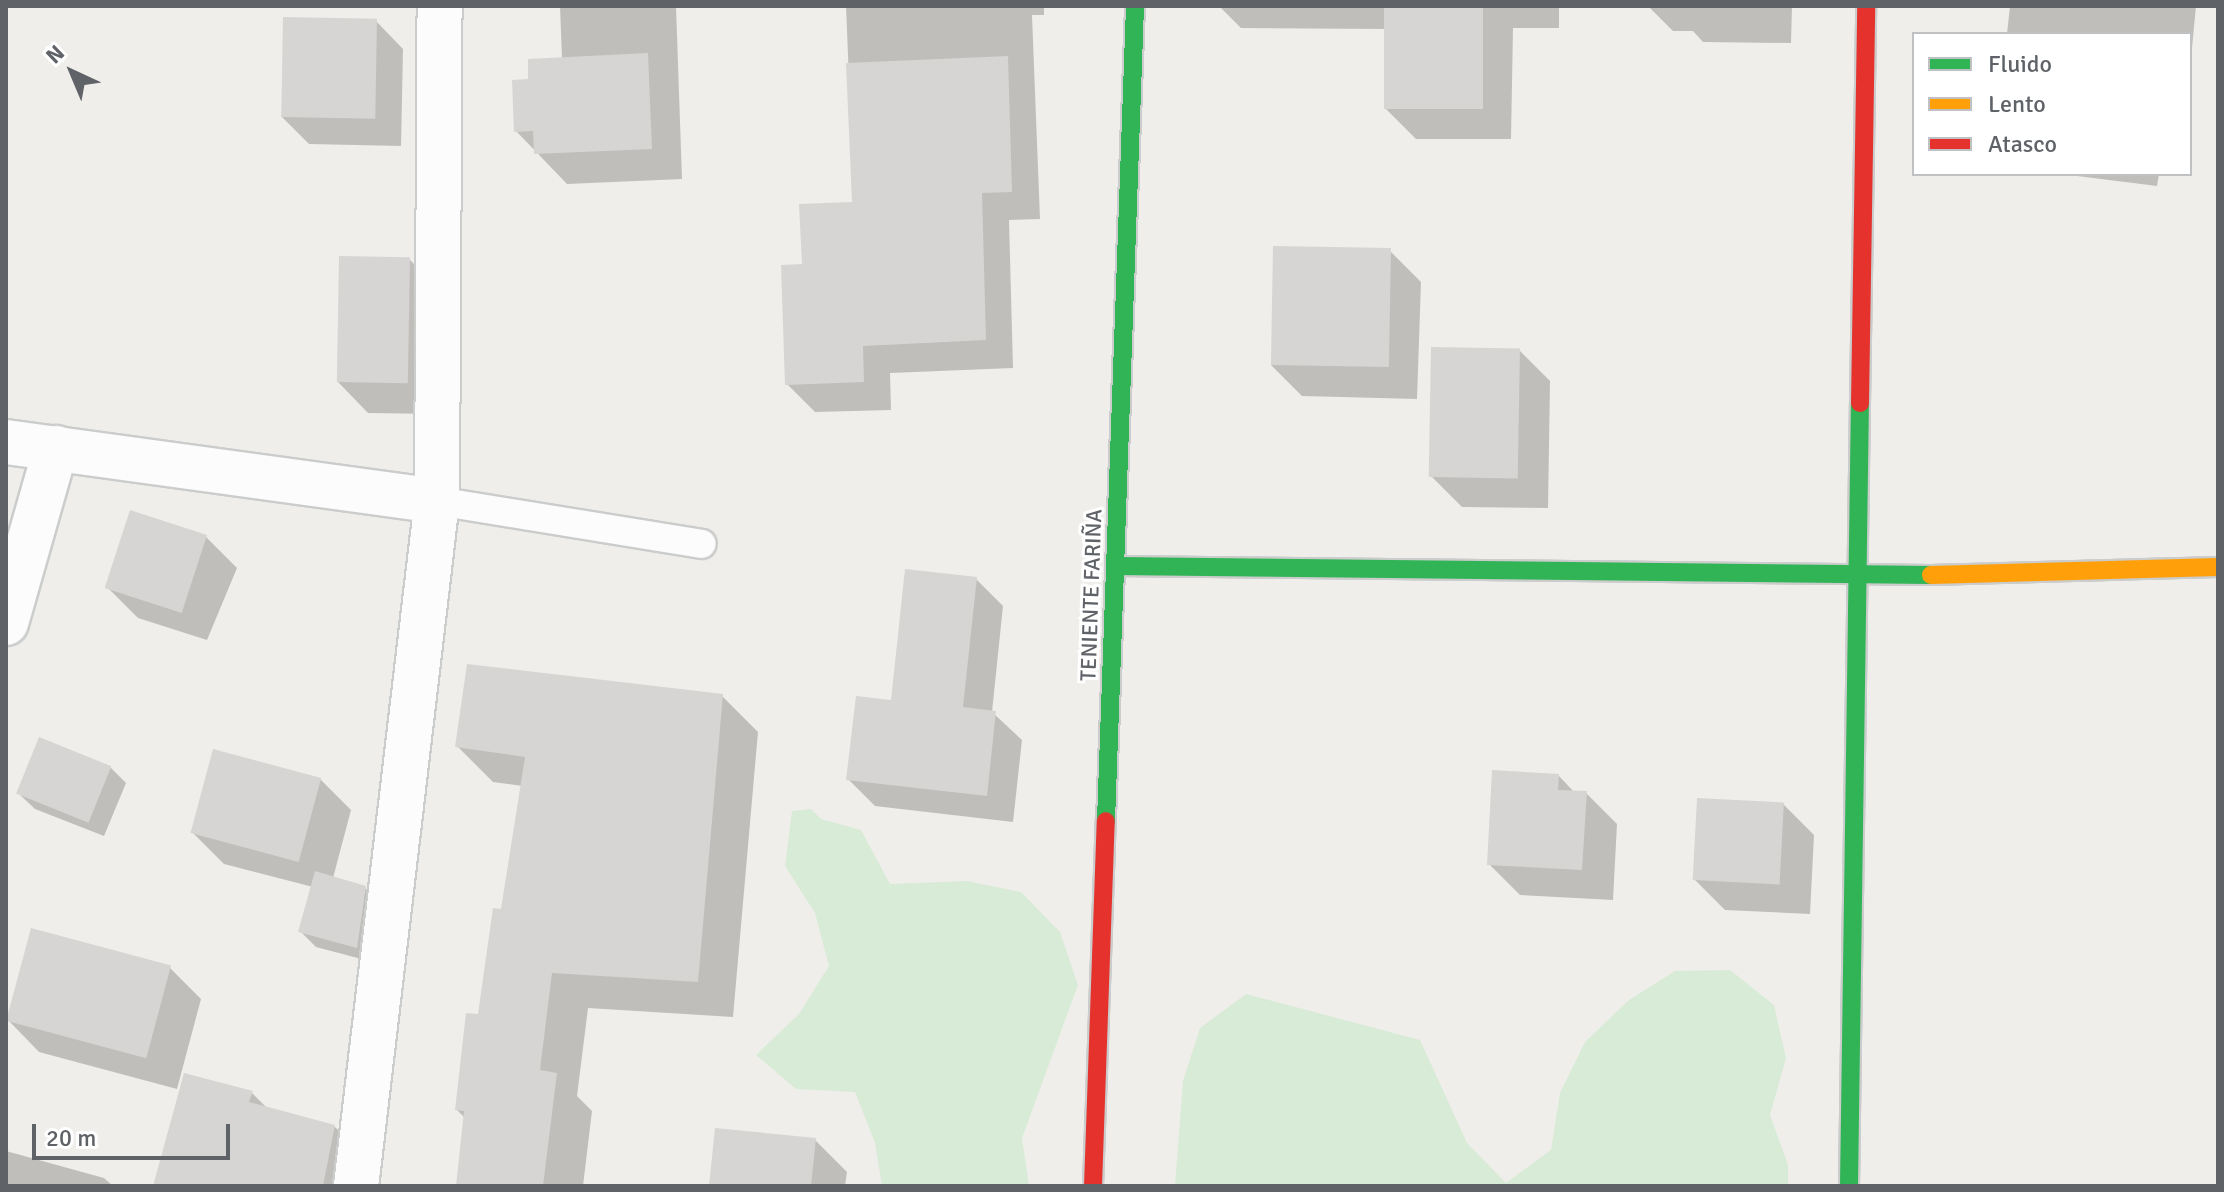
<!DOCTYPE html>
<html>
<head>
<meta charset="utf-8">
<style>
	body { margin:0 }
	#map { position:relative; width:2224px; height:1192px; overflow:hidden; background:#efeeea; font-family:Signika,sans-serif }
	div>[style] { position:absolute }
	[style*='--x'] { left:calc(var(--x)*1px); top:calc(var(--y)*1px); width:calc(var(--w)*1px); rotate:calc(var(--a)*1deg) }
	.green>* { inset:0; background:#d8ebd6 }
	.shadow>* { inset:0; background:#0003 }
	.building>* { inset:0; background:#d6d5d3; transform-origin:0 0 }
	.roads { filter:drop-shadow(2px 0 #cbcccc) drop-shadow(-2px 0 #cbcccc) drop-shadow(0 2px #cbcccc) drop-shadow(0 -2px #cbcccc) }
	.lane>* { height:28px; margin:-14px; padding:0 14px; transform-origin:14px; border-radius:14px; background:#fdfcfc }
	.street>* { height:44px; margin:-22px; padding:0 22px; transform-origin:22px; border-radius:22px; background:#fdfcfc }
	.fast>* { height:18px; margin:-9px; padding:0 9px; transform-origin:9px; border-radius:9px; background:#30b455 }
	.slow>* { height:18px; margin:-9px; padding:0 9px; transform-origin:9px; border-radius:9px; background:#ff9f0a }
	.jam>* { height:18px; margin:-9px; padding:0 9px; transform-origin:9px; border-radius:9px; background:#e5322d }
	span { translate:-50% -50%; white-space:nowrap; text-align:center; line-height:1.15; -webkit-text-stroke:6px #fff; paint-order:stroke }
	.street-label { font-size:22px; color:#5f6368 }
	.frame { position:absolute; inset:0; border:8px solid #5f6368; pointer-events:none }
	.legend { position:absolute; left:1912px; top:32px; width:280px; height:144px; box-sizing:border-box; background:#fff; border:2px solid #bfc1c3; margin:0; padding:10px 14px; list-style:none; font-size:24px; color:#5f6368 }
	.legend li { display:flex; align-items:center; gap:16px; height:40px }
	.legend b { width:40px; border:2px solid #bfc1c3 }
	.north { position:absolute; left:32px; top:32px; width:80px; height:80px; -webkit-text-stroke:6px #fff; paint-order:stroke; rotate:316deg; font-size:22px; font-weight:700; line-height:32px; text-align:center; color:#5f6368 }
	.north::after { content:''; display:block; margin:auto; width:28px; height:36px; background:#5f6368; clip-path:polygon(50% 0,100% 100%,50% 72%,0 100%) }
	.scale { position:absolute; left:32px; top:1124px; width:198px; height:36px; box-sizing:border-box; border:4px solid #5f6368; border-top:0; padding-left:10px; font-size:24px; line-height:28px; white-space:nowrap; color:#5f6368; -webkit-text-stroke:6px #fff; paint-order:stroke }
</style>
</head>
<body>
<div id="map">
	<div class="green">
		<i style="clip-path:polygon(811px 809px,821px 819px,861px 830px,890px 884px,967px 881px,1021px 892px,1060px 932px,1078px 985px,1022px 1138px,1029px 1186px,882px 1186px,875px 1143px,855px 1092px,796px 1089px,756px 1055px,799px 1014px,829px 966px,815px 913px,785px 866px,792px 811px)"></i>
		<i style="clip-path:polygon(1730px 970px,1774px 1005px,1786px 1058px,1770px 1115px,1788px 1165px,1788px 1186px,1175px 1186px,1183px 1081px,1200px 1028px,1246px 994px,1420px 1040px,1467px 1143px,1506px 1183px,1551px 1150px,1560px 1093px,1585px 1042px,1629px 1000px,1675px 971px)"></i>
	</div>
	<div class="shadow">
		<i style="clip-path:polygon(560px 6px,676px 6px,682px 179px,567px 184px,516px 131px,531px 81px,562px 59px)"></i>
		<i style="clip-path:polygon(846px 6px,1044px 6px,1044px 15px,1032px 15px,1040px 219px,1009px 220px,1013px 368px,890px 373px,891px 410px,815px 412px,787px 384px,805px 266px,854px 204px)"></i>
		<i style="clip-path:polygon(1219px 6px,1559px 6px,1559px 28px,1513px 28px,1511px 139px,1416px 139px,1385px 108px,1386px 29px,1241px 28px)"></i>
		<i style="clip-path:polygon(1648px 6px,1792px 6px,1791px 43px,1703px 42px,1693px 31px,1673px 31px)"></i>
		<i style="clip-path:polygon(2010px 6px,2196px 6px,2190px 69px,2190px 34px,2007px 34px)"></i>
		<i style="clip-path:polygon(376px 21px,403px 49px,401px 146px,309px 144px,281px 116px)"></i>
		<i style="clip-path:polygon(2061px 174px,2159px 174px,2157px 186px)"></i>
		<i style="clip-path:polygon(1390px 251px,1421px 282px,1417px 399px,1302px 396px,1271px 365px)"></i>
		<i style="clip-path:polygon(409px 259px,441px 291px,437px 414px,368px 413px,337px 381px)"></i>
		<i style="clip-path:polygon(1519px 350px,1550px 381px,1548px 508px,1462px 507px,1431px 476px)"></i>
		<i style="clip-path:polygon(206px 537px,237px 568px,207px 640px,138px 618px,107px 587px)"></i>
		<i style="clip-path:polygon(976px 579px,1003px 606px,992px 712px,1022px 740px,1013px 822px,875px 806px,848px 779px,893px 702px)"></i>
		<i style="clip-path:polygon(722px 696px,758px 732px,733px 1017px,588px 1008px,577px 1096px,592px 1111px,583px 1186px,458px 1186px,465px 1118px,457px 1110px,502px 911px,523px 786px,493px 782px,457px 746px)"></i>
		<i style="clip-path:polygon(110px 767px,126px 783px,104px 836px,35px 809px,18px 793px)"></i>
		<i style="clip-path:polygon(1559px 776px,1575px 793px,1586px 793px,1617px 824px,1613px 900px,1520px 895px,1489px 864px)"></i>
		<i style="clip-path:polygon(320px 779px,351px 810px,333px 878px,365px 888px,381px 904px,373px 962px,316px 947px,300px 931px,313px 887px,224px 864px,193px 833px)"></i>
		<i style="clip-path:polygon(1783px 804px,1814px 835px,1810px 914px,1725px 910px,1694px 879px)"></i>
		<i style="clip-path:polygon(170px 968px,201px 999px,177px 1089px,39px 1052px,8px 1020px)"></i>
		<i style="clip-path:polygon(252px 1093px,268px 1109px,334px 1126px,377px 1169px,373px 1186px,155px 1186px)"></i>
		<i style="clip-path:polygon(815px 1140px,847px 1172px,845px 1186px,711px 1186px)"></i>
		<i style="clip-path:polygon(6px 1151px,104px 1178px,113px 1186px,6px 1186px)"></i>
	</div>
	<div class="building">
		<i style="left:1384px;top:6px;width:99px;height:103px"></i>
		<i style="left:283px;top:17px;width:94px;height:100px;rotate:1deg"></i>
		<i style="clip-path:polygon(648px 53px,652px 149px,534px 154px,533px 131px,514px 132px,512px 80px,528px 79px,528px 59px)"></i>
		<i style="clip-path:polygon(1008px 56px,1012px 192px,982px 193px,986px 340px,863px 346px,864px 382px,785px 385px,781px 265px,802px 264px,799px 204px,852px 202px,846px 63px)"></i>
		<i style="left:1273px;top:246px;width:118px;height:119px;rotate:1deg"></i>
		<i style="left:339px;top:256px;width:71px;height:126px;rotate:1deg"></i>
		<i style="left:1431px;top:347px;width:89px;height:130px;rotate:1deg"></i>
		<i style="left:130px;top:510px;width:81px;height:82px;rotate:18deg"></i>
		<i style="clip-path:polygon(905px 569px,977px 577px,963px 707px,996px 711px,987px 796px,846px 780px,856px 696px,891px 700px)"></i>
		<i style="clip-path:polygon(467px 664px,723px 694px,698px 982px,552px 973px,540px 1070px,557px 1073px,543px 1186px,456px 1186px,464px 1111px,455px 1110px,466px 1013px,478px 1014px,493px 908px,501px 909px,525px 757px,455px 747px)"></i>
		<i style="left:39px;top:737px;width:78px;height:61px;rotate:22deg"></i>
		<i style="left:213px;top:749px;width:112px;height:87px;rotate:15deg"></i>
		<i style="clip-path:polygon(1492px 770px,1559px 774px,1558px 790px,1587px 791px,1582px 870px,1487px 865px)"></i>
		<i style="left:1697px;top:798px;width:87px;height:82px;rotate:3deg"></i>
		<i style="clip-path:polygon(315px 871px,366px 886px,357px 948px,298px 932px)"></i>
		<i style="left:31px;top:928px;width:145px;height:96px;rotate:15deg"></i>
		<i style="clip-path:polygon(184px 1073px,253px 1091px,249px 1102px,335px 1125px,323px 1186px,153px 1186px)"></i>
		<i style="clip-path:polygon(715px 1128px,816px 1138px,811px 1186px,709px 1186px)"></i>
	</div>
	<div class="roads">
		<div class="lane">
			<i style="--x:437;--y:501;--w:268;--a:9.2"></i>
		</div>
		<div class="street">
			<i style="--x:6;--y:442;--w:435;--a:7.8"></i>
			<i style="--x:437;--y:501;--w:495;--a:-89.7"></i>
			<i style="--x:6;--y:623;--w:182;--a:-74.1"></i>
			<i style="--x:356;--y:1186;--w:690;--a:-83.26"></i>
		</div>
		<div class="fast">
			<i style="--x:1116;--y:566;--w:815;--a:0.63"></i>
			<i style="--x:1106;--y:821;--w:816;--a:-87.96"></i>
			<i style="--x:1849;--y:1186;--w:783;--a:-89.2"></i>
		</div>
		<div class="slow">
			<i style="--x:1931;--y:575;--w:287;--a:-1.6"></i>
		</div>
		<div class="jam">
			<i style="--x:1860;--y:403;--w:397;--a:-89.1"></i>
			<i style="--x:1093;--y:1186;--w:365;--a:-88"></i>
		</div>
	</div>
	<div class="street-label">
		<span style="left:1091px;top:595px;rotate:-88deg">TENIENTE FARIÑA</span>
	</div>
	<div class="frame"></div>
	<ul class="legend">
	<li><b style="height:10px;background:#30b455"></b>Fluido</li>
	<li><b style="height:10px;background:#ff9f0a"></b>Lento</li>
	<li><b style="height:10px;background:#e5322d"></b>Atasco</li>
	</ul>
	<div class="north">N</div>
	<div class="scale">20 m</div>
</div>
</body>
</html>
